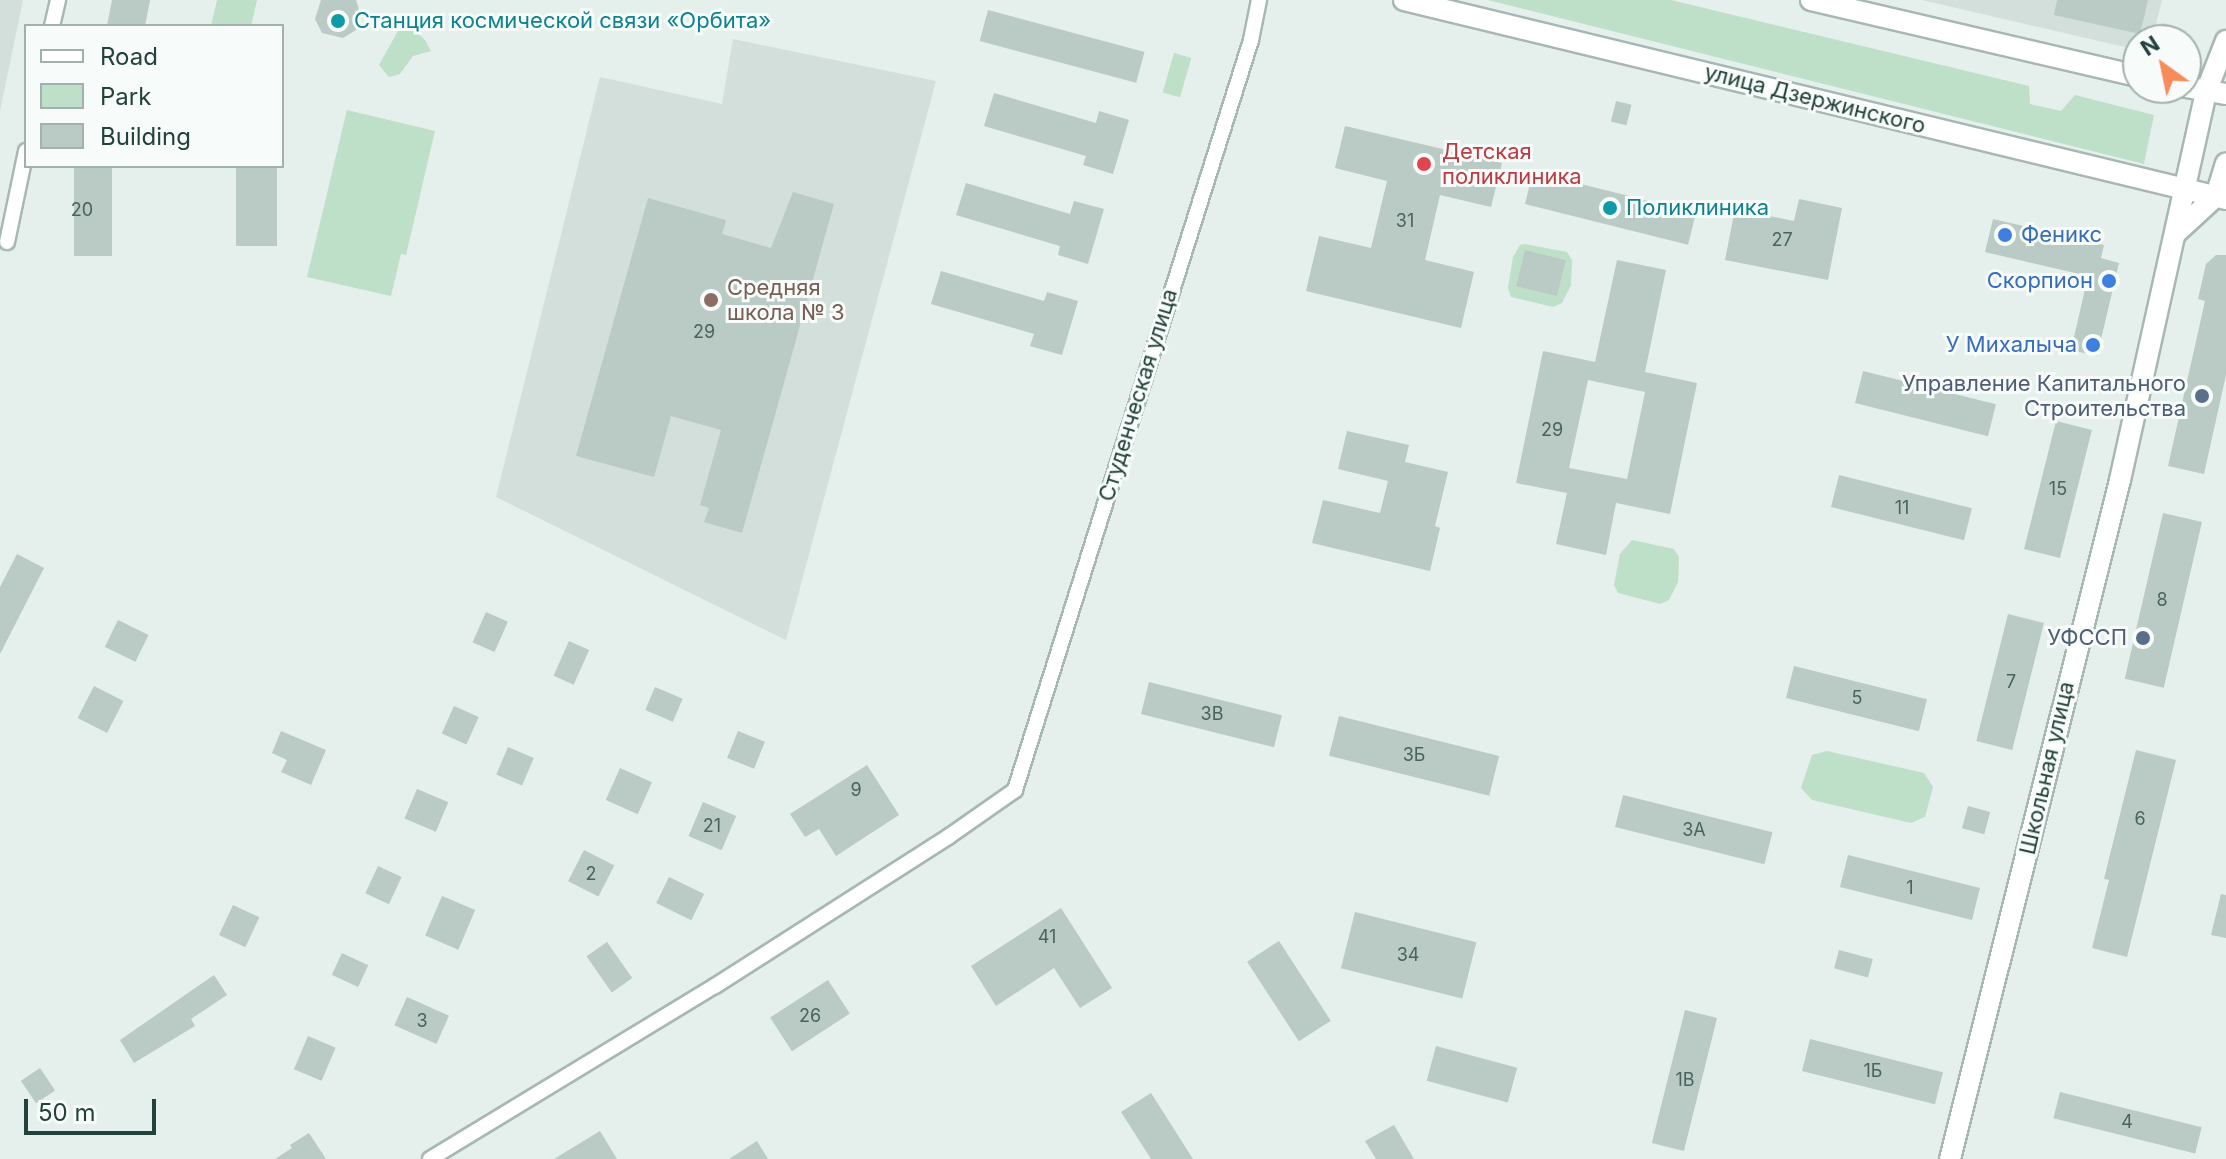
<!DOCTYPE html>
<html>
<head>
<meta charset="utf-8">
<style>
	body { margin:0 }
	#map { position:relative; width:2226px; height:1159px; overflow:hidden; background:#e5efeb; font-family:Inter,sans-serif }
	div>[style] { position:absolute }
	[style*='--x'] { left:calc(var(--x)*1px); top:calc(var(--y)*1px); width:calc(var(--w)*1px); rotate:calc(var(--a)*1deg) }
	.built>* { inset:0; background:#d3dfda }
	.green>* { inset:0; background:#bee0c9; transform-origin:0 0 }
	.building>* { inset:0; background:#bacac4; transform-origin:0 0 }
	.roads { filter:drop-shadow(2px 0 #a7b8b3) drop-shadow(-2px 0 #a7b8b3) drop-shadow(0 2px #a7b8b3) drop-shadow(0 -2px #a7b8b3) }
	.street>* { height:14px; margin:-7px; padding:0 7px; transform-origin:7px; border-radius:7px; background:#fff }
	.secondary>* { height:20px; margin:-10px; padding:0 10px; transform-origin:10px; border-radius:10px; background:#fff }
	.dots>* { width:22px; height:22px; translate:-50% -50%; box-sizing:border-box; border:4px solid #f7fbf9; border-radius:50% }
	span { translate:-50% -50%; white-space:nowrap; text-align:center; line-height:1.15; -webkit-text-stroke:6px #f7fbf9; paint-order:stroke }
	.number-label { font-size:18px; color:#49645e }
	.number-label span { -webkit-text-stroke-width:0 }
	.culture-label { font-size:22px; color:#0d838f }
	.left { translate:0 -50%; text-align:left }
	.street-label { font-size:22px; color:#23423c }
	.health-label { font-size:22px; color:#be3a42 }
	.shop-label { font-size:22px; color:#366cbe }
	.right { translate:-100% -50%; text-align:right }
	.education-label { font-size:22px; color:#785e54 }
	.service-label { font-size:22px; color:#4e5e75 }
	.legend { position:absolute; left:24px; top:24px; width:260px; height:144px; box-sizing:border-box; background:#f7fbf9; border:2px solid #a2b1ad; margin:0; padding:10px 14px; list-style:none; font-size:24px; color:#23423c }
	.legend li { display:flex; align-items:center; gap:16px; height:40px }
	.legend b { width:40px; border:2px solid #a2b1ad }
	.north { position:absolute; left:2122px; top:24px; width:80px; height:80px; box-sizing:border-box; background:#f7fbf9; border:2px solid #a2b1ad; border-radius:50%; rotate:327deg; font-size:22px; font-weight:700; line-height:32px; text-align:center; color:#23423c }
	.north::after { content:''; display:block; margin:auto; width:28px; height:36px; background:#f78b5b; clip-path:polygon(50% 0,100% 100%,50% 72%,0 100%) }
	.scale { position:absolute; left:24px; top:1099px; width:132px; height:36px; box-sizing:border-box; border:4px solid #23423c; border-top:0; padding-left:10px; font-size:24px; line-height:28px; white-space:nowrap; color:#23423c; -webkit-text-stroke:6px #f7fbf9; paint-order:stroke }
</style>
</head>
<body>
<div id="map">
	<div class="built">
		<i style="clip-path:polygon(0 0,23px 0,0 111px)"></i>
		<i style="clip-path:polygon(1922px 0,2162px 0,2152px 40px,2138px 40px,2138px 50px)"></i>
		<i style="clip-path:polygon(733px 39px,936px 81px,786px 640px,496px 497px,600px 77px,722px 104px)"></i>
	</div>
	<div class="green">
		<i style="clip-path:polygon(217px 0,257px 0,251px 26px,211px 26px)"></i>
		<i style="clip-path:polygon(1488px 0,1671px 0,2029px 86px,2030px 104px,2061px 111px,2075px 95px,2154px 115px,2144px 164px)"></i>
		<i style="clip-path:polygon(404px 20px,425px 40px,431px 51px,413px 56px,400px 74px,389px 77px,379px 65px)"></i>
		<i style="left:1174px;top:53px;width:18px;height:41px;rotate:16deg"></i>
		<i style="clip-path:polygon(347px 110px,435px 131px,406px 255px,401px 254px,391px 296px,307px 277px)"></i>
		<i style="clip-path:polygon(1525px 244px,1567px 252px,1572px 260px,1571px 285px,1562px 303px,1553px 307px,1511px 297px,1508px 288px,1513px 257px,1520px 245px)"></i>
		<i style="clip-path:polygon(1632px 540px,1674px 549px,1679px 557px,1678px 582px,1669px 600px,1660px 604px,1618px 593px,1614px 585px,1620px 554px)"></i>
		<i style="clip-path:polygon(1827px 751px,1924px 773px,1933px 787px,1925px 817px,1911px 823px,1812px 800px,1801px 788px,1812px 755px)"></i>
	</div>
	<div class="building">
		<i style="clip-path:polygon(112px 0,150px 0,145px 26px,107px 26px)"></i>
		<i style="clip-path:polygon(321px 0,356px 0,361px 16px,356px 30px,343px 38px,322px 33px,315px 19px)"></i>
		<i style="clip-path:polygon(2057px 0,2148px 0,2140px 34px,2054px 15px)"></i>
		<i style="left:988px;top:10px;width:162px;height:32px;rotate:15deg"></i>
		<i style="clip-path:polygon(994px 93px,1096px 123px,1099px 111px,1129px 120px,1113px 174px,1083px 165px,1086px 156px,984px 126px)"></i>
		<i style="left:1616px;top:101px;width:16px;height:21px;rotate:14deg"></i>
		<i style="clip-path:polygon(1345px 126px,1502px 163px,1491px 207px,1440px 195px,1425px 260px,1474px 272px,1461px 328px,1306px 291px,1319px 236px,1371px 248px,1387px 181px,1335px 168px)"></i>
		<i style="left:74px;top:166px;width:38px;height:90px"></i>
		<i style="left:236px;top:166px;width:41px;height:80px"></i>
		<i style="left:1533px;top:172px;width:168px;height:33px;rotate:14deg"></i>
		<i style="clip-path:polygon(966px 183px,1070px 214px,1074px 201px,1104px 209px,1088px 264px,1058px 255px,1060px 246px,956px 215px)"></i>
		<i style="clip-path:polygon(793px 192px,834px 204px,742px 533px,704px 522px,709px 508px,700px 505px,721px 430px,671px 416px,654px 477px,576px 456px,648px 198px,726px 220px,722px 234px,771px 248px)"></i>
		<i style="clip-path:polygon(1799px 199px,1842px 208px,1828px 280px,1725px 260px,1735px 209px,1794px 221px)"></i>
		<i style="clip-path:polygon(1993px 219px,2104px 245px,2101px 258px,2119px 263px,2097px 356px,2071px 350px,2088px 276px,1985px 252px)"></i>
		<i style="left:1525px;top:250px;width:42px;height:37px;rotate:14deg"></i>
		<i style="clip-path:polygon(2216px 255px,2226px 255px,2226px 375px,2204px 474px,2168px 466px,2205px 301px,2198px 299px,2206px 264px)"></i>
		<i style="clip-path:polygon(evenodd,1617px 260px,1666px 270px,1645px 372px,1697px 383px,1670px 514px,1616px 503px,1606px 555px,1556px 544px,1567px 493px,1516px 483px,1543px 351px,1595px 362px,1617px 260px,1588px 380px,1645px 392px,1627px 479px,1569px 468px,1588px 380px)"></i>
		<i style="clip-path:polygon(941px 271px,1044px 301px,1047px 292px,1078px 301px,1062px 355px,1030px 346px,1034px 334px,931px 304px)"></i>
		<i style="left:1863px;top:371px;width:137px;height:33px;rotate:14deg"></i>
		<i style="left:2056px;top:421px;width:37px;height:132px;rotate:14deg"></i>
		<i style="clip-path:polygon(1347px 431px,1409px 445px,1405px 462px,1448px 472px,1435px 526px,1440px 528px,1430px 571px,1312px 543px,1323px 500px,1380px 513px,1388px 481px,1338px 469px)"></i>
		<i style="left:1839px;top:475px;width:137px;height:33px;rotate:14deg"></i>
		<i style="left:2163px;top:513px;width:40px;height:170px;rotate:13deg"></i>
		<i style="clip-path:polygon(17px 554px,44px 568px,0 654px,0 587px)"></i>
		<i style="left:486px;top:612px;width:24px;height:33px;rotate:24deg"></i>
		<i style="left:2008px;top:614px;width:37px;height:131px;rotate:14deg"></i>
		<i style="left:118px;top:620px;width:34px;height:30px;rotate:26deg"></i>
		<i style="left:569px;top:641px;width:22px;height:38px;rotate:24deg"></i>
		<i style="left:1794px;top:666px;width:137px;height:33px;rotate:14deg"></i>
		<i style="left:1149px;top:682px;width:137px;height:33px;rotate:14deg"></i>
		<i style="left:94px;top:686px;width:33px;height:36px;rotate:27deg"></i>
		<i style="left:655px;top:687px;width:30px;height:25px;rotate:23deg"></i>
		<i style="left:454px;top:706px;width:27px;height:30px;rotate:24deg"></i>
		<i style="left:1339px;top:716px;width:165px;height:41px;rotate:14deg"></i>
		<i style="clip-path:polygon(281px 731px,326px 750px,311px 785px,281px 772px,287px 760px,272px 753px)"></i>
		<i style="left:738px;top:731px;width:29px;height:29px;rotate:22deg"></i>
		<i style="left:508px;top:747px;width:28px;height:30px;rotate:23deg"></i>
		<i style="clip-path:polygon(2136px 750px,2176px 760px,2127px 957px,2092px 948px,2109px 880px,2104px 879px)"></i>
		<i style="clip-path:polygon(867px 765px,899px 815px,836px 856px,819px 829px,805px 837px,790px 814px)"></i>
		<i style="left:620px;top:768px;width:35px;height:35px;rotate:24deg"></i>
		<i style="left:417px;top:789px;width:34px;height:32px;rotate:23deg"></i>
		<i style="left:1623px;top:795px;width:154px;height:33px;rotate:14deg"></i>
		<i style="left:703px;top:802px;width:36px;height:37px;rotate:23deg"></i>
		<i style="left:1968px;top:806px;width:23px;height:23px;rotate:15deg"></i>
		<i style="left:584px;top:850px;width:34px;height:35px;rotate:27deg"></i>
		<i style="left:1848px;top:855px;width:136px;height:33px;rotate:14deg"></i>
		<i style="left:378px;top:866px;width:26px;height:30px;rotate:25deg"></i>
		<i style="left:669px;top:877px;width:39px;height:29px;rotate:26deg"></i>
		<i style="clip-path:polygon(2221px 894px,2226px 895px,2226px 938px,2211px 935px)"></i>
		<i style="left:442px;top:896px;width:36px;height:43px;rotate:23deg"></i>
		<i style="left:233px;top:905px;width:29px;height:33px;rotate:25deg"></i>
		<i style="clip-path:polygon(1061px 908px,1112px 988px,1080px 1008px,1054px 968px,996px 1006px,971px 966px)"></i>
		<i style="left:1355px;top:912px;width:125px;height:58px;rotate:14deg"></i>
		<i style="left:1279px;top:941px;width:95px;height:38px;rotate:57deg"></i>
		<i style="left:607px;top:942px;width:44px;height:25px;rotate:55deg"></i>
		<i style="left:1839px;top:950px;width:35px;height:19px;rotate:15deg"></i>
		<i style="left:342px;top:953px;width:29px;height:24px;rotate:25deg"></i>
		<i style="clip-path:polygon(214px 975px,227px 995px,191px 1019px,195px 1026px,134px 1063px,120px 1040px)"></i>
		<i style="left:828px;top:980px;width:40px;height:69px;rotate:57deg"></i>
		<i style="left:407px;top:997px;width:46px;height:31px;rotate:24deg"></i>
		<i style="left:1685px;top:1010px;width:33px;height:137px;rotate:14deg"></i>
		<i style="left:308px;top:1036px;width:30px;height:36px;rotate:23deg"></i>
		<i style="left:1810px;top:1039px;width:137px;height:33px;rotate:14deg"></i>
		<i style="left:1436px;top:1046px;width:84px;height:36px;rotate:15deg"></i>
		<i style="left:40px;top:1068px;width:27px;height:23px;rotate:56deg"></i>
		<i style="left:2060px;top:1092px;width:146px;height:27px;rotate:14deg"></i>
		<i style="clip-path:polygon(1151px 1093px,1193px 1159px,1151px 1159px,1121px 1112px)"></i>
		<i style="clip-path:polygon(1394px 1125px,1414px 1159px,1376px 1159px,1365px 1141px)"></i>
		<i style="clip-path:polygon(600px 1131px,617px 1159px,554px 1159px)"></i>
		<i style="clip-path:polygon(309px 1133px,326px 1159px,275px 1159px,292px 1148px,290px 1145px)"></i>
		<i style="clip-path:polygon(757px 1141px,768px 1159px,729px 1159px)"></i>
	</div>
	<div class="roads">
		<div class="street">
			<i style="--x:52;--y:26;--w:27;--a:-77"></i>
			<i style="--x:7;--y:242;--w:93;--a:-78.2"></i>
			<i style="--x:430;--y:1159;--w:333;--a:-31.3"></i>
			<i style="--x:715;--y:986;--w:277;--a:-32.6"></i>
			<i style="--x:948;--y:837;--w:82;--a:-35"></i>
			<i style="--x:1015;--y:790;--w:786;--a:-72.53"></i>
			<i style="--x:1251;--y:40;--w:41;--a:-78.7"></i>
		</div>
		<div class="secondary">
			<i style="--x:1404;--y:0;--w:846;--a:13.61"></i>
			<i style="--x:1811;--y:0;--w:336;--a:13.1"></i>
			<i style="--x:2186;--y:87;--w:41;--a:9.9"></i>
			<i style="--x:2177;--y:232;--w:53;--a:-42.7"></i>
			<i style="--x:2216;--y:196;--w:34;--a:-73"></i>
			<i style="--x:1950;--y:1159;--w:700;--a:-75.94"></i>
			<i style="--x:2120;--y:480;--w:397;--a:-77.5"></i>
			<i style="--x:2206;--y:92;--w:55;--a:-68.6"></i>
		</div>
	</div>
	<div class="dots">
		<i style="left:338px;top:21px;background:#0f9aa8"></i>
		<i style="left:1424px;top:164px;background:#e0444e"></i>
		<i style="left:1610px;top:208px;background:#0f9aa8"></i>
		<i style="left:2005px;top:235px;background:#3f7fe0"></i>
		<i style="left:2109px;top:281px;background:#3f7fe0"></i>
		<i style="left:711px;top:300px;background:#8d6e63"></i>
		<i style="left:2093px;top:345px;background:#3f7fe0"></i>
		<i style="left:2202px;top:396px;background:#5c6f8a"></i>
		<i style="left:2143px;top:638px;background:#5c6f8a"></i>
	</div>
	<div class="number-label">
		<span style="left:82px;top:210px">20</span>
		<span style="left:1405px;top:221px">31</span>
		<span style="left:1782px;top:240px">27</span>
		<span style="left:704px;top:332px">29</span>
		<span style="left:1552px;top:430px">29</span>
		<span style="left:2058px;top:489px">15</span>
		<span style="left:1902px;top:508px">11</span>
		<span style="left:2162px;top:600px">8</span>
		<span style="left:2011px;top:682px">7</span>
		<span style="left:1857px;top:698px">5</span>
		<span style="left:1212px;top:714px">3В</span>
		<span style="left:1414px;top:755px">3Б</span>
		<span style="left:856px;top:790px">9</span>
		<span style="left:2140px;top:819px">6</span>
		<span style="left:712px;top:826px">21</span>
		<span style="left:1694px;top:830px">3А</span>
		<span style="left:591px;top:874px">2</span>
		<span style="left:1910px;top:888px">1</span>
		<span style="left:1047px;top:937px">41</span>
		<span style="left:1408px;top:955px">34</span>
		<span style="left:810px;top:1016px">26</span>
		<span style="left:422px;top:1021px">3</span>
		<span style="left:1873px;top:1071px">1Б</span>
		<span style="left:1685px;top:1080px">1В</span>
		<span style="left:2127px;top:1122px">4</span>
	</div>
	<div class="culture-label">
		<span class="left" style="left:354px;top:21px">Станция космической связи «Орбита»</span>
		<span class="left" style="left:1626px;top:208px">Поликлиника</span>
	</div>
	<div class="street-label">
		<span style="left:1815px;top:99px;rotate:14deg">улица Дзержинского</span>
		<span style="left:1138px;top:395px;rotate:-73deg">Студенческая улица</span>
		<span style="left:2047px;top:768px;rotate:-77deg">Школьная улица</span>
	</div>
	<div class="health-label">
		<span class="left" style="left:1442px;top:164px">Детская<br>поликлиника</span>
	</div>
	<div class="shop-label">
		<span class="left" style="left:2021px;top:235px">Феникс</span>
		<span class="right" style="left:2093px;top:281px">Скорпион</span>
		<span class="right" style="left:2077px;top:345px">У Михалыча</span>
	</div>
	<div class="education-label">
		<span class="left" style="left:727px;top:300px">Средняя<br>школа № 3</span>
	</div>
	<div class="service-label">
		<span class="right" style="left:2186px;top:396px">Управление Капитального<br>Строительства</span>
		<span class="right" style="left:2127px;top:638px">УФССП</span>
	</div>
	<ul class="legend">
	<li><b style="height:10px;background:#fff"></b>Road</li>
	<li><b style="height:22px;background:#bee0c9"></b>Park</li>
	<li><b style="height:22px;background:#bacac4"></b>Building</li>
	</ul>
	<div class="north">N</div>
	<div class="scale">50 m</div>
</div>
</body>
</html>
